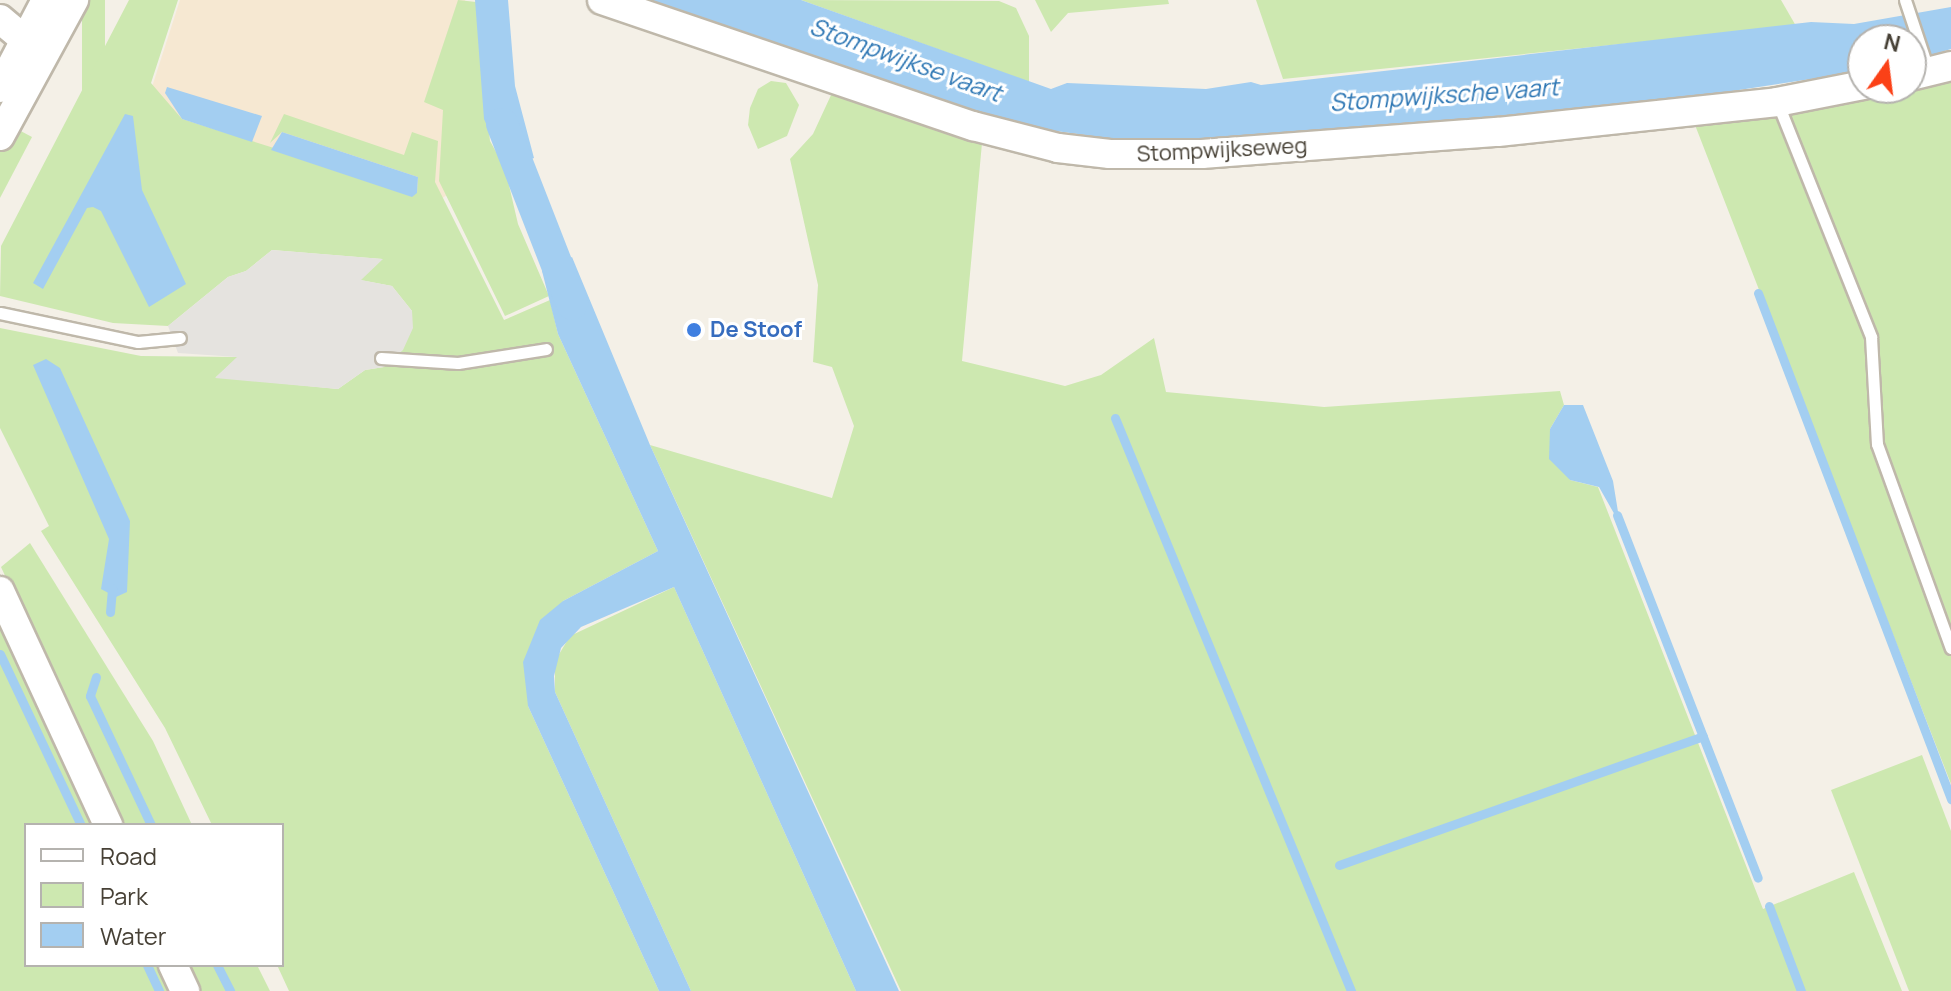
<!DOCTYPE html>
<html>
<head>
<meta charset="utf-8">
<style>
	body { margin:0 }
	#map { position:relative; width:1951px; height:991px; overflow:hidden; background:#f4f0e7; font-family:Manrope,sans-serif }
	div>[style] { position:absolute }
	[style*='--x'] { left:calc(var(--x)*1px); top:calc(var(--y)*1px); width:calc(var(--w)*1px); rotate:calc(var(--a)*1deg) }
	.commercial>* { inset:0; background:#f6e8d2 }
	.green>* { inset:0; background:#cde8b0; transform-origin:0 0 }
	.parking>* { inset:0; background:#e5e3df }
	.water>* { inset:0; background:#a3cef1 }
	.stream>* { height:9px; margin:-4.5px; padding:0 4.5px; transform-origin:4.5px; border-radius:4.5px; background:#a3cef1 }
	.canal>* { height:32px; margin:-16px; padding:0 16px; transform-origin:16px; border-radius:16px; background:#a3cef1 }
	.roads { filter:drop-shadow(2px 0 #bfb8aa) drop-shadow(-2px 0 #bfb8aa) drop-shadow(0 2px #bfb8aa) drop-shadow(0 -2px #bfb8aa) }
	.service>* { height:11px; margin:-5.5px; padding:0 5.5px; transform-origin:5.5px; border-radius:5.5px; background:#fff }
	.tertiary>* { height:28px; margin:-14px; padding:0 14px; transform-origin:14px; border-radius:14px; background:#fff }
	.dots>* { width:22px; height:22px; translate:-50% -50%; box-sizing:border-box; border:4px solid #fff; border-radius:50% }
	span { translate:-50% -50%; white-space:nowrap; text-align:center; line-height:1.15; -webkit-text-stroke:6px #fff; paint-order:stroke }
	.street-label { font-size:22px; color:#474136 }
	.shop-label { font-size:22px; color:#366cbe; font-weight:700 }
	.left { translate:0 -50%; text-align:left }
	.water-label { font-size:24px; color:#2e77b4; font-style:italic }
	.legend { position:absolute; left:24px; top:823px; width:260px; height:144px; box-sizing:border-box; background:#fff; border:2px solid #b5b3af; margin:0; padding:10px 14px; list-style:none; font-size:24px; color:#474136 }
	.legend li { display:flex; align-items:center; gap:16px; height:40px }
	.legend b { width:40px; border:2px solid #b5b3af }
	.north { position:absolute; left:1847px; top:24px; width:80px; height:80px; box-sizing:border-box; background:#fff; border:2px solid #b5b3af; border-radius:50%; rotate:14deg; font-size:22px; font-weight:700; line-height:32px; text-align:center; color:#474136 }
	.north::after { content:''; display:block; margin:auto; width:28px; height:36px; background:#fb4117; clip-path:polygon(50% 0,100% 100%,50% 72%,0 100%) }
</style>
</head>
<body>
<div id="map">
	<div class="commercial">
		<i style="clip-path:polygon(180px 0,465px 0,490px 165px,424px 211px,141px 121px)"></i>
	</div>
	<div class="green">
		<i style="left:82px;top:0;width:23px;height:125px"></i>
		<i style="clip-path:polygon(129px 0,178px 0,151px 83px,182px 119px,417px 193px,418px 177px,282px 132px,270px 143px,284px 114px,404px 155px,412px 132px,438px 141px,435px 182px,504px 320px,550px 300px,558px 334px,658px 551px,563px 601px,528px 706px,659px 991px,289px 991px,277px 965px,282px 965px,282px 825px,212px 825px,165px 728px,41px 531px,49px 526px,0 428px,0 328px,141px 356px,238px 357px,216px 377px,338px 389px,365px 370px,384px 367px,412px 311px,392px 286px,360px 280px,382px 259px,272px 250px,246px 271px,228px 277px,168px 326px,113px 323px,0 296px,1px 246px)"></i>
		<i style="clip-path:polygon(458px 0,476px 2px,490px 141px,505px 168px,518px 224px,549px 296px,505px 316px,439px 181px,443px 110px,424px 102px)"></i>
		<i style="clip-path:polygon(801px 0,999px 1px,1016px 8px,1029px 36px,1029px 82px)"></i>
		<i style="clip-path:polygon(1035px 0,1168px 0,1169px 4px,1068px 13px,1051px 32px)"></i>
		<i style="clip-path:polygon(1256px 0,1781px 0,1796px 26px,1283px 79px)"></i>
		<i style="clip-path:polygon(1951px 79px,1951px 784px,1695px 125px,1807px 109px)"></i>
		<i style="clip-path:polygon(771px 81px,786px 83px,799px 105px,787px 136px,758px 149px,748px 125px,750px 108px,758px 89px)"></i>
		<i style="clip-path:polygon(832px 93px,982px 143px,962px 361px,1065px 386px,1101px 375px,1154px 338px,1166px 392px,1324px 407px,1560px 391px,1564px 405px,1550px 429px,1570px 480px,1598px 487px,1763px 909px,1854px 872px,1902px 991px,901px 991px,650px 445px,832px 498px,854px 426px,832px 367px,813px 362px,818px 285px,790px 159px,813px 134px)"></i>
		<i style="clip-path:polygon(15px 128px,32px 137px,0 198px,0 152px)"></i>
		<i style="clip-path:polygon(30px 543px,153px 741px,192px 825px,121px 825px,1px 567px)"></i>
		<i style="clip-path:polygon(674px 587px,856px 991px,691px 991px,555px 692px,555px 661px,570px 636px)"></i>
		<i style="clip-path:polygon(0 621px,96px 825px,26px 825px,26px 965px,161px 965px,173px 991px,0 991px)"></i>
		<i style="clip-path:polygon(1922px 755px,1951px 831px,1951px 991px,1909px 991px,1831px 790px)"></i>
		<i style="clip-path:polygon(186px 965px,257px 965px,270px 991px,198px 991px)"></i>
	</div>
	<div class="parking">
		<i style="clip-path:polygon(272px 250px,383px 259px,361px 280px,392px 286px,412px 311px,413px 328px,403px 350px,384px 367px,365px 370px,338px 389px,215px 378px,237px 357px,178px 353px,168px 326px,228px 277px,246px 271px)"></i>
	</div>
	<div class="water">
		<i style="clip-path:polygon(475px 0,508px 0,515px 86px,534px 158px,505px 168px,484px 119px)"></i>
		<i style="clip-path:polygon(648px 0,801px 0,1051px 89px,1067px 83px,1206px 89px,1251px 82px,1261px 85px,1811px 22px,1854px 24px,1951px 7px,1951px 49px,1911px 61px,1911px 40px,1863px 40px,1863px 71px,1660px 102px,1249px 137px,1122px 140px,1041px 129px,942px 102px)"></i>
		<i style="clip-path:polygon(167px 87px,262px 116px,252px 142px,182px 119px,165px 93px)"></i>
		<i style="clip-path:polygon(125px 114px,133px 116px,142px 190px,186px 284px,149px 307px,101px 211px,93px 207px,87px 208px,43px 289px,33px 283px)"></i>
		<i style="clip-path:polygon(282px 132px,418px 177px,417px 193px,412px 197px,271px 150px)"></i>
		<i style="clip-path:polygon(572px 257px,650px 445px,899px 991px,856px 991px,674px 587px,581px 627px,561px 648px,554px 676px,555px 692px,691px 991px,659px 991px,528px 706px,523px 662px,540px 620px,563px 601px,658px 551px,558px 334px,542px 271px)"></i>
		<i style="clip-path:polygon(46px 359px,60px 368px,130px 521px,127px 592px,116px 597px,101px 589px,109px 539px,33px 365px)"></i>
		<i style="clip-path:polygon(1564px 405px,1583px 405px,1613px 481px,1620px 524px,1599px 487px,1570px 480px,1549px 459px,1550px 429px)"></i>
	</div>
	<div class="stream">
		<i style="--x:1758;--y:293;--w:542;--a:69.12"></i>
		<i style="--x:1115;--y:418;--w:620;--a:67.61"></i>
		<i style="--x:1617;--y:515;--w:389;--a:68.8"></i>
		<i style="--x:110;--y:612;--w:24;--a:-85"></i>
		<i style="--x:0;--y:654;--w:189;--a:64.7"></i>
		<i style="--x:96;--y:677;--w:20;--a:108"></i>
		<i style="--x:90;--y:696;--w:143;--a:64.7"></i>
		<i style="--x:1339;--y:865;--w:386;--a:-19.5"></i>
		<i style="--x:1769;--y:906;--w:91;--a:69.4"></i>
		<i style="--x:147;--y:965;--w:29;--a:65"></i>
		<i style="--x:217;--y:965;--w:29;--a:63"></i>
	</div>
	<div class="canal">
		<i style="--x:502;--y:124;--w:193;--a:68.7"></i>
	</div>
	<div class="roads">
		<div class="service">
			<i style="--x:1905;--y:0;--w:76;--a:71.6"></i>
			<i style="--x:1778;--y:104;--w:251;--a:68.2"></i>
			<i style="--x:1871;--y:337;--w:107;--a:86.8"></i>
			<i style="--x:1877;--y:444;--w:217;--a:70.1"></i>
			<i style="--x:0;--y:313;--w:141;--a:11.9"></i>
			<i style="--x:138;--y:342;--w:42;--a:-5.4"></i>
			<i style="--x:381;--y:358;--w:77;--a:3.7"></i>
			<i style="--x:458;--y:363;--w:89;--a:-9"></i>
		</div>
		<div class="tertiary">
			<i style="--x:602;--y:0;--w:392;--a:18.8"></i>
			<i style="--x:973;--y:126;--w:88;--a:14.5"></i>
			<i style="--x:1058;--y:148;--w:52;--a:6.6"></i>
			<i style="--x:1110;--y:154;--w:92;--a:0"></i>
			<i style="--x:1202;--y:154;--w:297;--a:-4.3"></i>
			<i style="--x:1498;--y:132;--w:281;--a:-6.1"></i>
			<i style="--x:1777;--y:102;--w:88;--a:-11.2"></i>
			<i style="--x:0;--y:19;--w:33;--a:40"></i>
			<i style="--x:25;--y:40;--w:19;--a:0"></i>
			<i style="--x:1911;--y:76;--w:41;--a:-14"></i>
			<i style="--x:0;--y:88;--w:99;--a:-62.4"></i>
			<i style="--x:0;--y:136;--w:155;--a:-61.4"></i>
			<i style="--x:0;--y:591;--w:258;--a:65.2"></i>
			<i style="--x:173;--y:965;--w:29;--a:65"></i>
		</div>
	</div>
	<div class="dots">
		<i style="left:694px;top:330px;background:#3f7fe0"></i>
	</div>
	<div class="street-label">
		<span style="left:1222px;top:150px;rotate:-3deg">Stompwijkseweg</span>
	</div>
	<div class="shop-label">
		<span class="left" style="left:710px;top:330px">De Stoof</span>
	</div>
	<div class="water-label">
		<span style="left:906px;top:59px;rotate:20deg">Stompwijkse vaart</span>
		<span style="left:1444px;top:94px;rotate:-4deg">Stompwijksche vaart</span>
	</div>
	<ul class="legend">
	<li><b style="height:10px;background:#fff"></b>Road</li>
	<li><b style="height:22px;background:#cde8b0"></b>Park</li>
	<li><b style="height:22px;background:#a3cef1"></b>Water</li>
	</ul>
	<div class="north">N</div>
</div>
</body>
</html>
